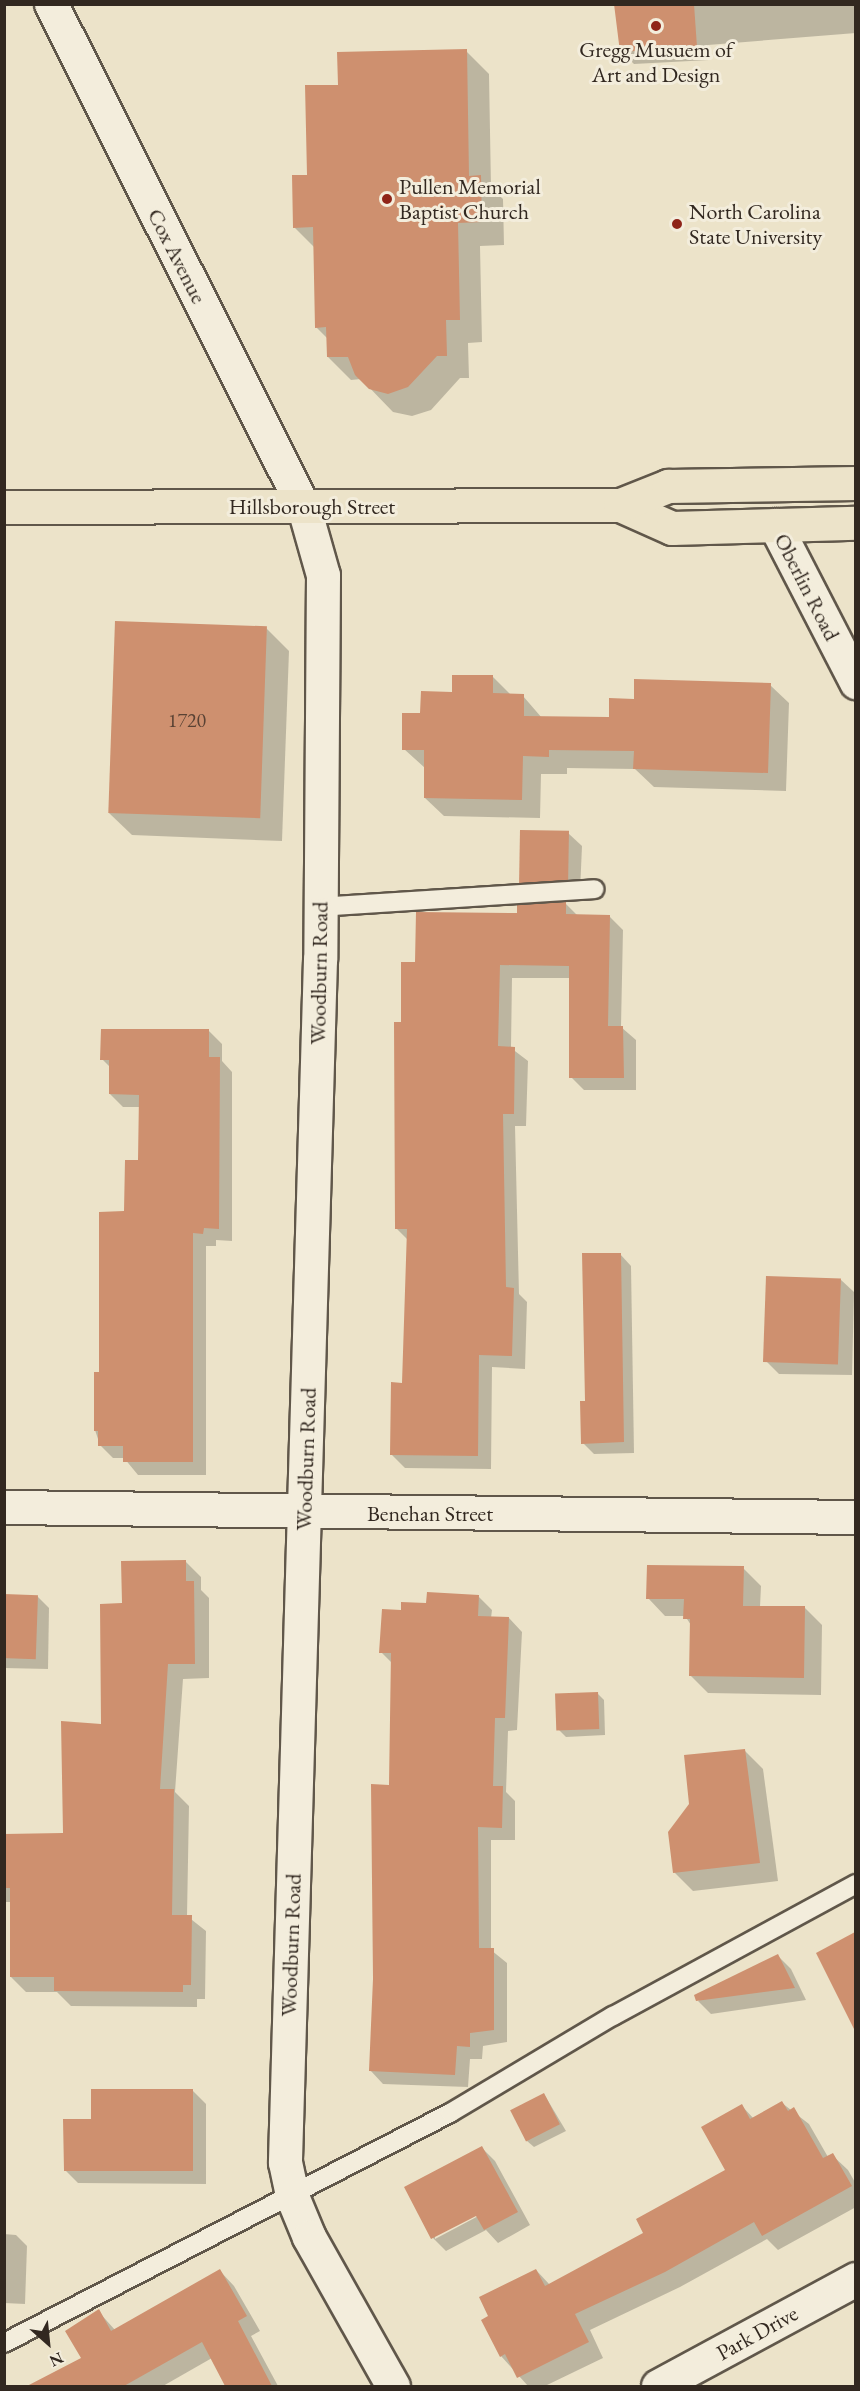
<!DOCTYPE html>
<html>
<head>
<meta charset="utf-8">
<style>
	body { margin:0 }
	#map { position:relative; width:860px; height:2391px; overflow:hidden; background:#ece3c9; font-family:"EB Garamond",serif }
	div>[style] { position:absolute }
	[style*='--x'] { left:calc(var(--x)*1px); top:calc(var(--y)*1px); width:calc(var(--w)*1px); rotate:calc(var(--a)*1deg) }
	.shadow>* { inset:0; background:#0003 }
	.building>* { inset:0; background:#ce906f; transform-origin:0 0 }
	.roads { filter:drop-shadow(2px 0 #60574a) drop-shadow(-2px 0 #60574a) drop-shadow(0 2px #60574a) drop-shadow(0 -2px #60574a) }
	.service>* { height:18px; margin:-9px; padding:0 9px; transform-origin:9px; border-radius:9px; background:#f3eddc }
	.minor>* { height:33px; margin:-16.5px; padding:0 16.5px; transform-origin:16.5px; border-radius:16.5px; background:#f3eddc }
	.tertiary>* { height:33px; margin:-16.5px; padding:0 16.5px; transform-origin:16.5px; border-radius:16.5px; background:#f3eddc }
	.primary>* { height:33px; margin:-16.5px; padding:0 16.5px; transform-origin:16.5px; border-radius:16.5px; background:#ece3c9 }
	.dots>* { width:16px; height:16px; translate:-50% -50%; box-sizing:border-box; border:3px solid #f3eddc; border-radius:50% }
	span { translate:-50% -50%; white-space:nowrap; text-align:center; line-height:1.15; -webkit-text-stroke:6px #f3eddc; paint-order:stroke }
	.number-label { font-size:20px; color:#594234 }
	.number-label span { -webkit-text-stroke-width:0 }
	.poi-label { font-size:22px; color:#322820 }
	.left { translate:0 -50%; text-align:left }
	.street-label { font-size:22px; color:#322820 }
	.frame { position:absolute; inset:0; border:6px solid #322820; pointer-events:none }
	.north { position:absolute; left:18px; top:2313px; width:60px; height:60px; -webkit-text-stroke:4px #f3eddc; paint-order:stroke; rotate:153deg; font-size:16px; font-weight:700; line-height:24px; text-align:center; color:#322820 }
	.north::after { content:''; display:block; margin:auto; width:21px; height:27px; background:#322820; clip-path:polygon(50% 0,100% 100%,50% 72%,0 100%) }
</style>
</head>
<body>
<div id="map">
	<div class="shadow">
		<i style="clip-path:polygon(608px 4px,856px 4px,856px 33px,708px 45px,709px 60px,634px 64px,621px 51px,616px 6px)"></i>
		<i style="clip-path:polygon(466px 51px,489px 74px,491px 188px,503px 199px,504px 245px,480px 246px,482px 342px,468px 343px,469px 378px,460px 378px,431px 410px,412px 416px,393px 412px,361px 379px,351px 380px,328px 357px,328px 339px,316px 327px,315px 248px,294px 227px,339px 86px)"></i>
		<i style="clip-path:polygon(266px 628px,289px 651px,282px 841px,132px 835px,109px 813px)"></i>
		<i style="clip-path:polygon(493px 677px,511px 695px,523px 696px,542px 718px,610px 718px,635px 701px,770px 685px,789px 703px,786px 791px,654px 787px,635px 769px,567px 768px,567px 774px,541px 774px,540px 818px,444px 816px,425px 798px,425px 768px,404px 749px,422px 715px,453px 693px)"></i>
		<i style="clip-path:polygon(568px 833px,582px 846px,580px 892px,533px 895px,520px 882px)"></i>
		<i style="clip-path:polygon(566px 904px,578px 916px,610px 917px,623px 930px,621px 1027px,636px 1040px,636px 1090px,584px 1090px,571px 1077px,570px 978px,512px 978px,511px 1048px,528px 1061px,526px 1126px,515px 1126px,519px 1294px,527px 1302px,525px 1369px,492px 1367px,491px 1469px,405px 1468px,391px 1454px,404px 1384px,408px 1240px,397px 1229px,396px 1024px,402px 1024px,416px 963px,518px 914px)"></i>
		<i style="clip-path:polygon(208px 1030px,222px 1044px,222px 1061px,232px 1072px,232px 1241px,216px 1240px,216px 1246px,206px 1246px,206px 1475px,138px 1475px,124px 1458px,113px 1458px,100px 1445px,95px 1430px,100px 1374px,125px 1213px,139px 1161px,141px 1107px,123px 1107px,110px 1094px,111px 1068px,102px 1059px)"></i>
		<i style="clip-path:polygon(620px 1254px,631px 1266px,634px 1453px,594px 1454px,583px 1443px,586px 1403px)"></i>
		<i style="clip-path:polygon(840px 1279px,854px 1292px,852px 1375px,779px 1374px,766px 1361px)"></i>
		<i style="clip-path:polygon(186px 1562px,201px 1577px,201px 1590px,209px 1598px,209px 1678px,183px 1679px,175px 1792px,189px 1806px,187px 1916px,206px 1931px,205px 1999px,197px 1999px,197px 2007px,71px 2006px,57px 1992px,26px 1992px,11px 1977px,11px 1902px,4px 1902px,4px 1835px,65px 1834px,103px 1726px,123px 1605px)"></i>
		<i style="clip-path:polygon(743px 1568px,761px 1586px,760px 1607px,805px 1608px,822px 1625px,821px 1695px,708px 1693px,691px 1676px,691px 1625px,685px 1616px,665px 1616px,648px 1598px)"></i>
		<i style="clip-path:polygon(4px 1596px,38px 1597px,49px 1608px,48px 1669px,4px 1668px)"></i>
		<i style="clip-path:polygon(478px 1596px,492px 1610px,491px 1618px,509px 1618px,522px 1632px,517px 1730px,508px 1731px,506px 1792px,515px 1801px,515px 1840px,491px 1840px,491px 1950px,507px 1963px,507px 2042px,483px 2046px,482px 2059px,470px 2059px,468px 2087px,383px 2084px,370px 2070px,390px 1786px,393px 1664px,381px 1652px,402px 1611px)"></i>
		<i style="clip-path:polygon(597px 1693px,604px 1700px,605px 1735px,566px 1737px,559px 1730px)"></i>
		<i style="clip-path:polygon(744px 1750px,763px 1769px,778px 1881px,693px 1891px,674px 1872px,690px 1804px)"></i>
		<i style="clip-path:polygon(856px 1934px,856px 2028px,818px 1953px)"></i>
		<i style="clip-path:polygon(778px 1956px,791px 1969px,806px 2000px,711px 2014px,698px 2001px)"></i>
		<i style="clip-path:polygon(193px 2091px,206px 2104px,206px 2184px,78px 2183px,65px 2170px,93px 2120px)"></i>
		<i style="clip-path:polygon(544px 2094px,566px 2131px,534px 2147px,527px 2141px)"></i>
		<i style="clip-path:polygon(782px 2103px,809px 2124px,828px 2157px,832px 2155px,848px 2170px,856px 2184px,856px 2207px,778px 2250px,767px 2239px,680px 2287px,590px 2330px,603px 2358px,545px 2386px,528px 2386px,501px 2356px,490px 2316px,536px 2270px,550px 2285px,646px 2233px,727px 2170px,742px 2106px,754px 2119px)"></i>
		<i style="clip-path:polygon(evenodd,482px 2148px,495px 2161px,530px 2225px,498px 2243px,486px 2230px,446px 2251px,433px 2238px,406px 2188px,482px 2148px,482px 2211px,484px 2213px,435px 2239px,435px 2235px,482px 2211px)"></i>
		<i style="clip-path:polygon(4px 2234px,16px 2235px,27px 2246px,25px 2304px,4px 2303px)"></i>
		<i style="clip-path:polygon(220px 2271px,234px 2286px,260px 2331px,251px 2336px,278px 2386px,227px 2386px,212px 2358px,163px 2386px,40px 2386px,83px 2371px,98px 2311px,115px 2330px)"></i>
	</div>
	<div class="building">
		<i style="clip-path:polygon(614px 4px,694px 4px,697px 47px,620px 52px)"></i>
		<i style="clip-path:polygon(467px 49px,469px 176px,481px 175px,482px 222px,458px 223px,460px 320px,446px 320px,447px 356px,437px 356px,408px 387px,388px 394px,369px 389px,355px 375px,348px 357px,327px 357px,326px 327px,315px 328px,313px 227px,293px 228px,292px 175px,307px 175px,305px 85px,338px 85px,337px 52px)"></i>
		<i style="left:115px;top:621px;width:152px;height:192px;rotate:2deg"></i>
		<i style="clip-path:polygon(452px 675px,493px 675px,493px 693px,524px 694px,524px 716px,609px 717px,609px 698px,634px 699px,634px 679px,771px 683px,768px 773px,633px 769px,634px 751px,549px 750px,549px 757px,523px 756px,522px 800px,424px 798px,424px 750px,402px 750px,402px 713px,420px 713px,421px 691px,452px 692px)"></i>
		<i style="left:520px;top:830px;width:49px;height:53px;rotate:1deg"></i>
		<i style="clip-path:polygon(566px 902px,566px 914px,610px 915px,608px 1026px,623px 1026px,624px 1078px,569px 1078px,569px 966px,500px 965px,498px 1046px,515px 1047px,514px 1114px,503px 1114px,506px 1287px,514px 1288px,512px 1356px,479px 1355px,478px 1456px,390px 1455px,391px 1382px,402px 1383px,407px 1229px,395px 1229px,394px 1022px,401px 1022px,401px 962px,415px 962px,416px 912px,517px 913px,517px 905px)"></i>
		<i style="clip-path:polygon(101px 1029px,209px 1029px,209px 1057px,220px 1057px,219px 1229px,204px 1228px,203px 1234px,193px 1233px,193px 1462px,123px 1462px,123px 1446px,98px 1446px,98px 1431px,94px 1431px,94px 1372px,99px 1372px,99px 1212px,124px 1211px,125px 1160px,138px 1160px,139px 1095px,109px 1094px,109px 1060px,100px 1060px)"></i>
		<i style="clip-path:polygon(582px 1253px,621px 1253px,624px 1442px,581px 1444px,580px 1401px,585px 1401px)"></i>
		<i style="left:766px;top:1276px;width:75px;height:86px;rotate:2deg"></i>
		<i style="clip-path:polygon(186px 1560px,186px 1581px,194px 1581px,195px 1664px,168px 1664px,160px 1789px,174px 1789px,172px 1915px,192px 1915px,191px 1985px,183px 1985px,183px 1992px,54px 1991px,54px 1977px,10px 1977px,10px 1888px,4px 1888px,4px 1834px,63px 1833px,61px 1721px,101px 1724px,100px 1604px,122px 1603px,121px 1561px)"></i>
		<i style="clip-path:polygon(647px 1565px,744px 1566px,743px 1606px,805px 1606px,804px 1678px,689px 1676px,690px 1619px,683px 1619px,684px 1599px,646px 1599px)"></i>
		<i style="clip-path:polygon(427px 1592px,479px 1595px,478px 1616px,509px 1617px,505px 1718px,495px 1718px,493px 1786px,503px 1786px,502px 1828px,478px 1827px,479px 1948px,494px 1948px,494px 2030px,470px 2033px,470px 2047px,457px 2046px,455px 2075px,369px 2071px,373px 1979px,371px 1784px,389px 1785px,391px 1653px,379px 1653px,382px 1609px,401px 1610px,401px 1602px,426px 1603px)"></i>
		<i style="left:4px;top:1594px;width:34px;height:64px;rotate:2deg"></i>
		<i style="left:598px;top:1692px;width:37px;height:43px;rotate:88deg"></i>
		<i style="clip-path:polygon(745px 1749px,760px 1863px,673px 1873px,668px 1832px,689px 1804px,684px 1755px)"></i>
		<i style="clip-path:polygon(855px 1932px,855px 2031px,816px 1953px)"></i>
		<i style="clip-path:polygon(778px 1954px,795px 1988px,696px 2001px,694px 1995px)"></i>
		<i style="clip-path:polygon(91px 2089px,193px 2089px,193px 2171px,64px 2171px,63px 2119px,91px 2119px)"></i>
		<i style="left:544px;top:2093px;width:35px;height:38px;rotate:63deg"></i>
		<i style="clip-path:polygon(782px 2101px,788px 2111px,794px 2107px,823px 2158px,833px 2153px,852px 2186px,762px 2236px,754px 2222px,665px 2272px,575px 2314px,589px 2342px,517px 2378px,505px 2354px,500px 2357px,481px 2320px,488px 2316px,479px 2297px,536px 2269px,545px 2286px,643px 2233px,636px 2219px,725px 2170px,701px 2127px,742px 2104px,750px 2119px)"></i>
		<i style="clip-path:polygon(482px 2146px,518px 2212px,484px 2230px,476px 2216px,431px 2239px,404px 2187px)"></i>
		<i style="clip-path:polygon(220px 2269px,247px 2316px,238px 2321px,272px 2386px,225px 2386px,202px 2342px,124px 2386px,27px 2386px,81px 2358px,65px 2331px,99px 2309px,111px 2331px)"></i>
	</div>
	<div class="roads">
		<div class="service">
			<i style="--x:319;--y:907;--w:276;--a:-3.7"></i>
			<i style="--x:4;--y:2343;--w:502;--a:-27.28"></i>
			<i style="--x:450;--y:2113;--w:190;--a:-30.8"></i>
			<i style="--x:613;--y:2016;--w:277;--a:-28.5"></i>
		</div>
		<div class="minor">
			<i style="--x:51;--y:4;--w:564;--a:63.34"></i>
			<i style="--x:304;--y:508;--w:70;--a:74.2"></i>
			<i style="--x:323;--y:575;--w:384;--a:90.4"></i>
			<i style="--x:320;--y:959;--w:1204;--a:91.67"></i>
			<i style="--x:285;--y:2162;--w:35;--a:78"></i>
			<i style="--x:292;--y:2196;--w:44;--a:67.5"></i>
			<i style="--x:309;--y:2237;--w:171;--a:60.6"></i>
			<i style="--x:4;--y:1507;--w:852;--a:0.67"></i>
			<i style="--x:658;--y:2386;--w:225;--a:-28.4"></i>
		</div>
		<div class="tertiary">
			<i style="--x:775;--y:525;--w:177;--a:62.7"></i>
		</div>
		<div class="primary">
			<i style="--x:620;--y:505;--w:57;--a:23.9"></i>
			<i style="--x:672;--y:528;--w:184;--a:-1.6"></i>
			<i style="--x:4;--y:507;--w:616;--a:-0.19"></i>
			<i style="--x:620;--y:505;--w:52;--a:-21.6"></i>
			<i style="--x:668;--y:486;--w:188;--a:-0.9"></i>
		</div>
	</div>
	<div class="dots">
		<i style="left:656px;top:26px;background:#8f2418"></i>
		<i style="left:387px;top:199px;background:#8f2418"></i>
		<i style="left:677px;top:224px;background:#8f2418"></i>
	</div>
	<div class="number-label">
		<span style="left:187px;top:720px">1720</span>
	</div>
	<div class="poi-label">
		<span style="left:656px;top:62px">Gregg Musuem of<br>Art and Design</span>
		<span class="left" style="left:399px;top:199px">Pullen Memorial<br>Baptist Church</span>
		<span class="left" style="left:689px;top:224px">North Carolina<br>State University</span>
	</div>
	<div class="street-label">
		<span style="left:177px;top:256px;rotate:63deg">Cox Avenue</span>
		<span style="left:312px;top:507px">Hillsborough Street</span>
		<span style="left:807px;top:587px;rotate:63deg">Oberlin Road</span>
		<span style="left:319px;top:973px;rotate:-89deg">Woodburn Road</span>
		<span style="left:306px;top:1459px;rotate:-88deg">Woodburn Road</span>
		<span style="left:430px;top:1514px">Benehan Street</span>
		<span style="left:291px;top:1945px;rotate:-88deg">Woodburn Road</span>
		<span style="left:757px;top:2333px;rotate:-29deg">Park Drive</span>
	</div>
	<div class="frame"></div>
	<div class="north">N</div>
</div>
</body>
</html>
